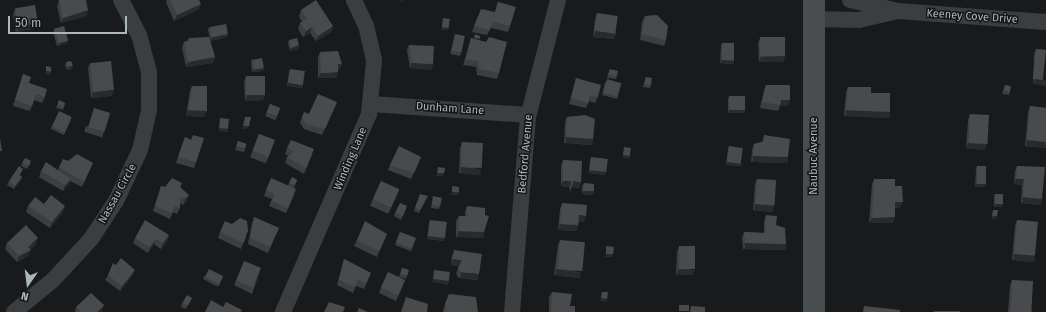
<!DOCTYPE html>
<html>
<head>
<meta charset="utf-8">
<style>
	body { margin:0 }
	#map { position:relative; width:1046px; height:312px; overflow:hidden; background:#191a1b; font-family:"Fira Sans",sans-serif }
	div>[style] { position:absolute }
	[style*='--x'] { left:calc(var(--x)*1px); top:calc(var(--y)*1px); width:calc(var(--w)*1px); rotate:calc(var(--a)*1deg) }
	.street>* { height:16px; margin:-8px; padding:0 8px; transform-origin:8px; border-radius:8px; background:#3a3e40 }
	.secondary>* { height:22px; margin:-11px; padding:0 11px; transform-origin:11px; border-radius:11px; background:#484e4f }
	.wall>* { inset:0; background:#3c3e40; transform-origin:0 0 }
	.shaded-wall>* { inset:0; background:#292a2c; transform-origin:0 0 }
	.building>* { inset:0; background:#484b4d; transform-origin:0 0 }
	span { translate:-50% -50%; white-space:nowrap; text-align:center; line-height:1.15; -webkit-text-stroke:3px #141516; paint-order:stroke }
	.street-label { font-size:11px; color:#acb7ba }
	.north { position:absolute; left:8px; top:264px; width:40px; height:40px; -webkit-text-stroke:3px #141516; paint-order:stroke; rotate:194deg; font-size:11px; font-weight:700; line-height:16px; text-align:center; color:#acb7ba }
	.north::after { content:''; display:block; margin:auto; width:14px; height:18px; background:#acb7ba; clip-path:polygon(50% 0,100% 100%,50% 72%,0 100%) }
	.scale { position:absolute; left:8px; top:16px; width:119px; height:18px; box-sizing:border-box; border:2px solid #acb7ba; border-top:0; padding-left:5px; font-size:12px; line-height:14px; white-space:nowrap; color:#acb7ba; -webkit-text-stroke:3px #141516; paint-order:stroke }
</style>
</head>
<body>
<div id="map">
	<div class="street">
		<i style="--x:850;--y:0;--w:49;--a:12.9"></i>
		<i style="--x:898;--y:11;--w:148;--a:4.3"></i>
		<i style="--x:814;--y:19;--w:45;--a:1.3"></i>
		<i style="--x:859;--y:20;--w:40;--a:-13"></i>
		<i style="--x:371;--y:104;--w:157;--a:4"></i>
		<i style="--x:14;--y:312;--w:50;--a:-39.4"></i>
		<i style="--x:53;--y:280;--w:56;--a:-47.2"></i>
		<i style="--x:91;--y:239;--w:45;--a:-56.7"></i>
		<i style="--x:116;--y:201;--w:56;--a:-64.8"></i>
		<i style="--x:140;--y:150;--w:41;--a:-77.3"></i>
		<i style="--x:149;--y:110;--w:38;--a:-90"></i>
		<i style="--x:149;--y:72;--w:38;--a:-105"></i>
		<i style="--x:139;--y:35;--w:39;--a:-117"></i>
		<i style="--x:283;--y:312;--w:216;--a:-66.5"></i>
		<i style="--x:369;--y:114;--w:54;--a:-84.7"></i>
		<i style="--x:374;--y:60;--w:35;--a:-103"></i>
		<i style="--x:366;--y:26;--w:29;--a:-115"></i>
		<i style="--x:512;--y:312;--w:196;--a:-85.3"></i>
		<i style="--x:528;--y:117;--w:121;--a:-75.6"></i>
	</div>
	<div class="secondary">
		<i style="--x:814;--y:312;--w:312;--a:-90"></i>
	</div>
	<div class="wall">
		<i style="clip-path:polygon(59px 0,88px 10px,86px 16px,61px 23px,57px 6px)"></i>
		<i style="clip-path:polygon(167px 0,199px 0,199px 9px,174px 21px,166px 2px)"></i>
		<i style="clip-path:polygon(498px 2px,510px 26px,508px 32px,491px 28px,487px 35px,472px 32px,474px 26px,495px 12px)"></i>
		<i style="clip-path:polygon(15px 9px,38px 23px,36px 28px,16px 32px,13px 15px)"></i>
		<i style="clip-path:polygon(301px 10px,333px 26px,331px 32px,316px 41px,310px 33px,303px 37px,298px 29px,300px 23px,302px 22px,299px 16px)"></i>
		<i style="clip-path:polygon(597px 13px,616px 33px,614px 39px,593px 37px,595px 19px)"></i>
		<i style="clip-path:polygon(645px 16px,666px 40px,664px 46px,640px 40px,642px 22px)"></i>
		<i style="clip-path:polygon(209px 27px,228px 34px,227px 37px,210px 41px,215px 57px,213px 63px,186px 67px,182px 48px,184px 42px,187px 41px,189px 38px,210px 39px,208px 30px)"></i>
		<i style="clip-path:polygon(54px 29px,68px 40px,67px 43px,57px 46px,53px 32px)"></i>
		<i style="clip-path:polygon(455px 34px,461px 53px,460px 56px,450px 54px)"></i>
		<i style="clip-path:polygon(471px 38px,479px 40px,499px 73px,497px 79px,477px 75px,476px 67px,463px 65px)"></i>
		<i style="clip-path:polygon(760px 38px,785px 56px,783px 62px,759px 62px,758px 43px)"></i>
		<i style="clip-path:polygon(289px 40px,299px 45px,298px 49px,290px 51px,288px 43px)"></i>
		<i style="clip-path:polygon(722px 43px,734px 61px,733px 64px,720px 63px,721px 46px)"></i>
		<i style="clip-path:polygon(409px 45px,433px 64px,431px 70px,410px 68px,407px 50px)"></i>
		<i style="clip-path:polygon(1036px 49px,1046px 50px,1033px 84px,1034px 54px)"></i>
		<i style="clip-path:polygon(320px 52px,340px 70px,338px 70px,336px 78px,318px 78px,318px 58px)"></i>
		<i style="clip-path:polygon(252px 59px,264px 68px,263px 71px,252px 72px,251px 62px)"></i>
		<i style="clip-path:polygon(66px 62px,72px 69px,67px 70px,65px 65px)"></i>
		<i style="clip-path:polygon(90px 63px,112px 96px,91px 98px,88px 68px)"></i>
		<i style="clip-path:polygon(290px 69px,303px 85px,302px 88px,287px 86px,289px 72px)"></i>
		<i style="clip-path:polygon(610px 69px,617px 76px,616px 79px,607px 78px)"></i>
		<i style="clip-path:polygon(23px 74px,29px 83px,45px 97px,42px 103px,34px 100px,30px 111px,13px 106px)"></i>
		<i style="clip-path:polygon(246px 76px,265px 95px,263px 100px,245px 101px,244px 82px)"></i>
		<i style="clip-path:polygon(646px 77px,651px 85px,650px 88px,643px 87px)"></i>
		<i style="clip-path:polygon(576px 78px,598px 97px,595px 103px,589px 101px,586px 108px,569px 104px)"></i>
		<i style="clip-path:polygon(605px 82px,618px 96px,617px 99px,602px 95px)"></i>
		<i style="clip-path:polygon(766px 85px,788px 106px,780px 106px,778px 111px,760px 108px,764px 90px)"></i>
		<i style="clip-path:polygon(1005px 85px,1010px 92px,1009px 95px,1002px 94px)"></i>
		<i style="clip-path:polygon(192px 86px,204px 117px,186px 116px,190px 91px)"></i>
		<i style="clip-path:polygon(848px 87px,871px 93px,887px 118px,844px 116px,846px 92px)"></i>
		<i style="clip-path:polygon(729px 96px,745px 110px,744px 113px,728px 113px,728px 99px)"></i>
		<i style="clip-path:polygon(59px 100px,65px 103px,63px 110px,56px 108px)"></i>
		<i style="clip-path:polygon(337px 102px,322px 135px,304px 129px,300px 123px,302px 117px)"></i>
		<i style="left:270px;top:104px;width:11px;height:13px;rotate:22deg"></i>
		<i style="clip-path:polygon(1030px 106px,1046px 108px,1046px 148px,1025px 146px,1028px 112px)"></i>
		<i style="clip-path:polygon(970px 114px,985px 150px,966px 148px,968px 120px)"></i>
		<i style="clip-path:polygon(567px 117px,593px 139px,591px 145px,564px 143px,565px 122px)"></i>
		<i style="clip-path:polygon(71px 120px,64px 135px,51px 129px,52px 126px)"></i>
		<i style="left:86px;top:126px;width:19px;height:6px;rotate:18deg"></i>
		<i style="left:259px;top:134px;width:17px;height:25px;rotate:21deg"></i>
		<i style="clip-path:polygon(764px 135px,786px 163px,751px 162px,752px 150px,754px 144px,762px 142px)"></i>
		<i style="clip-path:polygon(185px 137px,191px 140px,204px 138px,194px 168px,176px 163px)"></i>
		<i style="clip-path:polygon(238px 141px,245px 149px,244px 152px,235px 150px)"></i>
		<i style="clip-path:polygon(462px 142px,479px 175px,459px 173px,460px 148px)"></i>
		<i style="clip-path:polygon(729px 146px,741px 166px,726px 165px,728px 149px)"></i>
		<i style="clip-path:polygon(287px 148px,312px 155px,304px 174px,285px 163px,287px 157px,289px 156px,285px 154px)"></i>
		<i style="clip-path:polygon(421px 157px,411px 179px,388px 170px,390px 165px)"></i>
		<i style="clip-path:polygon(591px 157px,605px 175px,589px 173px,590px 161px)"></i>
		<i style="clip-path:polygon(563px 160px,581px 182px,579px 188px,572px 187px,570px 192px,569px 187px,561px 186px,561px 166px)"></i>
		<i style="clip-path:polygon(68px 161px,93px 163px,82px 187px,70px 181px,69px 184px,63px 191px,39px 177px,41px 171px,58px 170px,59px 167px)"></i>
		<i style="clip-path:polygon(22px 163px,30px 164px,27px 169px,21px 166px)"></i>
		<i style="clip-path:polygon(977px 166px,986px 184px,985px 187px,975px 187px,976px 169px)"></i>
		<i style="clip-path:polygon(1017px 166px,1040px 205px,1021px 203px,1022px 185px,1014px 184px,1015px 171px)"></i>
		<i style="clip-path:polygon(23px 169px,20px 175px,22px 177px,21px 180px,14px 189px,7px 185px,9px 181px)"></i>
		<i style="clip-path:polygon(292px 177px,297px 180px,294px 188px,294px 195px,286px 213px,269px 206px,272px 199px,264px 196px,266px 190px,288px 186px)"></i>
		<i style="clip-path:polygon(757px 179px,774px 206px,772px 212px,753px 210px,755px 184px)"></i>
		<i style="clip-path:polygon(874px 179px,895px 186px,900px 208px,895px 208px,895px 217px,893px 223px,869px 223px,872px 184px)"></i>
		<i style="left:381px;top:181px;width:20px;height:27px;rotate:24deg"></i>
		<i style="clip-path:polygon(182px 183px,180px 187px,187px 201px,183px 205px,180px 203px,180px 208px,177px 214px,173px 212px,170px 219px,153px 211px,161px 186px,165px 187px)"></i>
		<i style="clip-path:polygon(584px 183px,594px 191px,593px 195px,582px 194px,582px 186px)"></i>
		<i style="clip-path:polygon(420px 194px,426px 199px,419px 213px,414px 211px)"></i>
		<i style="clip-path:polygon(995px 194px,1002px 207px,994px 207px,994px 197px)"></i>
		<i style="clip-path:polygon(433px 196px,440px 206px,439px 209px,431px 208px)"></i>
		<i style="clip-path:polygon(562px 203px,584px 222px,579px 221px,578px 225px,576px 231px,558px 230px,560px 209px)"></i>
		<i style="clip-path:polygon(28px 206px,63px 212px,50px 228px,26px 212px)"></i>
		<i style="clip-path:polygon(467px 206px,482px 238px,456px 237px,456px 221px,459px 216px,465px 216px,465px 212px)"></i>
		<i style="clip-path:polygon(406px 209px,401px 220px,394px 216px,395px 213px)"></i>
		<i style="clip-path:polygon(766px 215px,776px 225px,786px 244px,783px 250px,743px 249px,742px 238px,744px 232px,764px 233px,764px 221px)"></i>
		<i style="clip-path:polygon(254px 217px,279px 228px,268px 253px,248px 244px,252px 223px)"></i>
		<i style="clip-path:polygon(430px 220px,444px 241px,427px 239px,429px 223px)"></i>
		<i style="clip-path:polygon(1017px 220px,1033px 262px,1012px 260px,1015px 226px)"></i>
		<i style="clip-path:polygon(220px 232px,246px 237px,241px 249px,218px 238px)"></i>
		<i style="left:400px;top:232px;width:17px;height:14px;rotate:21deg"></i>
		<i style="clip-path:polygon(387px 234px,377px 257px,354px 246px,357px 240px)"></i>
		<i style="clip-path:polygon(169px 235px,167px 241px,161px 249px,154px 244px,148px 253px,133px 243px,135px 238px)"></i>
		<i style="clip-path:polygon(560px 240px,579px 278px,554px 275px,558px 245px)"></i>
		<i style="clip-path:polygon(7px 243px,36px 244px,30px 250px,28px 256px,17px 262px,5px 249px)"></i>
		<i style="clip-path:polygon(679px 246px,693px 275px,676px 275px,677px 252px)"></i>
		<i style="clip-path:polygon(454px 250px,477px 280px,459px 278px,456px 274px,459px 266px,451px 265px,452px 256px)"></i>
		<i style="clip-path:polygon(344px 259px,371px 273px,364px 289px,356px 286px,353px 293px,337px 285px)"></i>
		<i style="clip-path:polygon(116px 265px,133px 275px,120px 291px,105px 280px,108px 275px)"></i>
		<i style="clip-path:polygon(261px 268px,252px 294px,234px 285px,236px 280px)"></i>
		<i style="clip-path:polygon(402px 268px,409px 270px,406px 279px,400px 277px,403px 285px,396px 301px,379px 293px,381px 288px,399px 277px)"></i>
		<i style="clip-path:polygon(204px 276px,222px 279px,218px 287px,203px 279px)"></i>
		<i style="clip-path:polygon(1012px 280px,1032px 312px,1008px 312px,1010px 285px)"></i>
		<i style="clip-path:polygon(552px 292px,570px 306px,575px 312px,549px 312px,549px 297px)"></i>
		<i style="clip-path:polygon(449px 294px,478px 312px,443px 312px,443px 310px)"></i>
		<i style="clip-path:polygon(192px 298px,186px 309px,181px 307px,182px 303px)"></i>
		<i style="clip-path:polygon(104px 305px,101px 312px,75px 312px,76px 307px)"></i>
	</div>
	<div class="shaded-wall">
		<i style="clip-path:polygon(401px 0,405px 0,400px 3px)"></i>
		<i style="clip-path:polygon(201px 4px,199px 9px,174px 21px,177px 15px)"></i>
		<i style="clip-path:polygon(88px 10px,86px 16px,61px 23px,63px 18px)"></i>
		<i style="clip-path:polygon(38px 23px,36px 28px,16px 32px,19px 27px)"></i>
		<i style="clip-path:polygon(333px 26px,331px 32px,316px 41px,318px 36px)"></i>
		<i style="clip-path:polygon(312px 27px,310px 33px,303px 37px,306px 31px)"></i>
		<i style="clip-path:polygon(442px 27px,449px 27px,448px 30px,441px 30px)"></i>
		<i style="clip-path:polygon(596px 31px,616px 33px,614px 39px,593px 37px)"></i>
		<i style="clip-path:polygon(228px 34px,227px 37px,210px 41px,211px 38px)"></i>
		<i style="clip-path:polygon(68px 40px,67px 43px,57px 46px,59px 43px)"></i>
		<i style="clip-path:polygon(299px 45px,298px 49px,290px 51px,291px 48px)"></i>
		<i style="clip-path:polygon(785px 56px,783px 62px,759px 62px,761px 57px)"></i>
		<i style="clip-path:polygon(215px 57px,213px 63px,186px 67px,188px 62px)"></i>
		<i style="left:721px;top:60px;width:13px;height:3px;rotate:4deg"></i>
		<i style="clip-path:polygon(412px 63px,433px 64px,431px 70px,410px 68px)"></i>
		<i style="clip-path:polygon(338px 64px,342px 64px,340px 70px,336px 70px)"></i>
		<i style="clip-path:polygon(73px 66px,72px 69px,67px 70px,68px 67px)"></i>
		<i style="clip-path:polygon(264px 68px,263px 71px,252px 72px,253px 69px)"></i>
		<i style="clip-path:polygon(46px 71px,51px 72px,50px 75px,45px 74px)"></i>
		<i style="clip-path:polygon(338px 72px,336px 78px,318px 78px,321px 73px)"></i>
		<i style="clip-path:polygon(1035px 79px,1046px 80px,1046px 86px,1033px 84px)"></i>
		<i style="left:288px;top:83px;width:15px;height:3px;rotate:8deg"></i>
		<i style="clip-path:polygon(114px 90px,112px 96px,91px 98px,93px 92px)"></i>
		<i style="clip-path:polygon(247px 95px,265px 95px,263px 100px,245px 101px)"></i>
		<i style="clip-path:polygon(781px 100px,790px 100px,788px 106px,780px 106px)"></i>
		<i style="clip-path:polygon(188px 110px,207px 111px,204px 117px,186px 116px)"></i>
		<i style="left:729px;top:110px;width:16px;height:3px"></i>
		<i style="left:846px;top:110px;width:44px;height:6px;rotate:3deg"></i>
		<i style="clip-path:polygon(243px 126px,249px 126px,247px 129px,242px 129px)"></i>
		<i style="left:219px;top:128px;width:9px;height:3px;rotate:6deg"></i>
		<i style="left:566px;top:137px;width:27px;height:6px;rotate:4deg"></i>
		<i style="left:1027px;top:140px;width:19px;height:6px;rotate:6deg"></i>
		<i style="clip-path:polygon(968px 143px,987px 144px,985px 150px,966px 148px)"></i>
		<i style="clip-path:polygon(623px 155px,630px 156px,629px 159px,622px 158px)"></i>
		<i style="left:753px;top:156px;width:35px;height:6px;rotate:2deg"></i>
		<i style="left:727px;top:162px;width:15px;height:3px;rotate:4deg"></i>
		<i style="clip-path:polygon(93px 163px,91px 168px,82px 187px,84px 182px)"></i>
		<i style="left:461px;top:167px;width:20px;height:6px;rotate:6deg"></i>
		<i style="left:590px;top:170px;width:16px;height:3px;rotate:7deg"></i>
		<i style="clip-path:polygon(437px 173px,444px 173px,443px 176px,436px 176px)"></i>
		<i style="clip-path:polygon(22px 177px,21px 180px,14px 189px,15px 186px)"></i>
		<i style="clip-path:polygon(71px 179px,69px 184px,63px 191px,65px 185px)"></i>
		<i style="clip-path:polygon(1016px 179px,1024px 179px,1022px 185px,1014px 184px)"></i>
		<i style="clip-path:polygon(563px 181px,571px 181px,569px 187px,561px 186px)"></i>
		<i style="clip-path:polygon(573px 181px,581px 182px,579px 188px,572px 187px)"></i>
		<i style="clip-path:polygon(976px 184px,986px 184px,985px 187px,975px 187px)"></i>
		<i style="clip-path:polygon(296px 189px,294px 195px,286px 213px,288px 208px)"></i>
		<i style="clip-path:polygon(583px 191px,594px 191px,593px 195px,582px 194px)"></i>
		<i style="clip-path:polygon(452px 192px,459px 192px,458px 195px,451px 195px)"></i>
		<i style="clip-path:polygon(189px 195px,187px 201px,183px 205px,185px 199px)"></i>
		<i style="left:1023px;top:197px;width:19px;height:6px;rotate:6deg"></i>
		<i style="clip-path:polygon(895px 202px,903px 202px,900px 208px,893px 208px)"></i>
		<i style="left:755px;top:204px;width:19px;height:6px;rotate:6deg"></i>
		<i style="clip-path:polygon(995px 204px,1003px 204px,1002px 207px,994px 207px)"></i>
		<i style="clip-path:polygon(65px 206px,63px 212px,50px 228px,52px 222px)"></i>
		<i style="clip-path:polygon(579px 215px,586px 216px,584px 222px,577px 221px)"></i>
		<i style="clip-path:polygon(992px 216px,997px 216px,996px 219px,991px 219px)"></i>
		<i style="clip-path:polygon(895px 217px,893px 223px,869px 223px,872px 218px)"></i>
		<i style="clip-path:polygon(560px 224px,578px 225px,576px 231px,558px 230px)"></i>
		<i style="left:458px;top:231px;width:26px;height:6px;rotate:2deg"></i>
		<i style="clip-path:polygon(387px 234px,385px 240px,377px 257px,379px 251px)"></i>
		<i style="clip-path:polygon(169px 235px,167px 241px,161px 249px,163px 243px)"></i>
		<i style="left:428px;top:236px;width:17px;height:3px;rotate:7deg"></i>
		<i style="clip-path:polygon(38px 238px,36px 244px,29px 251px,31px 250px,28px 256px,17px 262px,19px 256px)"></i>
		<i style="clip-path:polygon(156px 239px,154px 244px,148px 253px,150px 247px)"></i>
		<i style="left:745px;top:243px;width:41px;height:6px;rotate:1deg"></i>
		<i style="clip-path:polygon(606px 254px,613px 254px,612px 257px,605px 257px)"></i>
		<i style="left:1014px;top:254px;width:21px;height:6px;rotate:5deg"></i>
		<i style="clip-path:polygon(453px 259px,462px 260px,460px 266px,451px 265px)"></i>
		<i style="left:556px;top:269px;width:25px;height:6px;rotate:7deg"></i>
		<i style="clip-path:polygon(679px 269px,695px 270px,693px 275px,676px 275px)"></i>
		<i style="clip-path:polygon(135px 270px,133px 275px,120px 291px,122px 286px)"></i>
		<i style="left:461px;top:272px;width:18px;height:6px;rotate:6deg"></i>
		<i style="clip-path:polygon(433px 279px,449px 281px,448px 285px,432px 282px)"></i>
		<i style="clip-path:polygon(601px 298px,607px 299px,606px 302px,600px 301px)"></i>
		<i style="clip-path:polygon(104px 305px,102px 311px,101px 312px,97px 312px)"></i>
	</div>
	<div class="building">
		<i style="clip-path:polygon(59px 0,86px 0,88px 10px,63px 18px)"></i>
		<i style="clip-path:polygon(170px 0,199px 0,201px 4px,177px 15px)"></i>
		<i style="clip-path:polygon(316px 0,333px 26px,318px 36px,312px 27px,306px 31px,300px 23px,307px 19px,301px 10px)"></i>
		<i style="clip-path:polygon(498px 2px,516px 7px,510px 26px,493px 22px,489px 30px,474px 26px,481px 9px,495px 12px)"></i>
		<i style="left:35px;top:5px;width:18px;height:20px;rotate:81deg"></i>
		<i style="left:597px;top:13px;width:21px;height:18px;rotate:8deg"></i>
		<i style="clip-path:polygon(657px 15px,668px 26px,666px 40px,642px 34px,645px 16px)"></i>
		<i style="left:443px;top:18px;width:7px;height:9px;rotate:8deg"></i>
		<i style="left:226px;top:24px;width:10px;height:17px;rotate:79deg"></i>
		<i style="left:64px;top:26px;width:15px;height:10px;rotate:74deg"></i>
		<i style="left:455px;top:34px;width:10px;height:17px;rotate:11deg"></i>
		<i style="clip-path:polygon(475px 34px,480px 36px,480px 39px,474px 38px)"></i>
		<i style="clip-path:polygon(209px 37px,215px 57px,188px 62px,184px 42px,189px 41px,189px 38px)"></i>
		<i style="clip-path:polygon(489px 37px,507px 42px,499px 73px,479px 69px,478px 61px,466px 59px,471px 38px,486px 42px)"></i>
		<i style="left:785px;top:37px;width:19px;height:25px;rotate:90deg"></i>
		<i style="clip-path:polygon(297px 38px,299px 45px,291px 48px,289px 40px)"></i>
		<i style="left:722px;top:43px;width:12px;height:17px"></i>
		<i style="clip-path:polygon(409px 45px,434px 46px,433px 64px,412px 63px)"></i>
		<i style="left:1036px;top:49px;width:10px;height:30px;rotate:6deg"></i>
		<i style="clip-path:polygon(338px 51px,342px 64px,338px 64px,338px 72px,321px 73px,320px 52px)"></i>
		<i style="left:262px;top:58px;width:10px;height:10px;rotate:79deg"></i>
		<i style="clip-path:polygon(71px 61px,73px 66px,68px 67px,66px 62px)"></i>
		<i style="left:111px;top:61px;width:29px;height:21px;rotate:84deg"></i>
		<i style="clip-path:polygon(46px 66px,51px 67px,51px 72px,46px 71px)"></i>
		<i style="left:290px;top:69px;width:15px;height:14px;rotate:8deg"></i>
		<i style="clip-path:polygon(610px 69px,618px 71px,617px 76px,608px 75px)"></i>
		<i style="clip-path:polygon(23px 74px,31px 77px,29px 83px,47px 89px,45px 97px,36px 94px,32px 106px,15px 100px)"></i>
		<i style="left:246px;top:76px;width:19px;height:19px"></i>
		<i style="clip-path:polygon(646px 77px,652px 78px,651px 85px,644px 84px)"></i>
		<i style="clip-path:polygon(576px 78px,601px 85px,598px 97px,590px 95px,588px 103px,571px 98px)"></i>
		<i style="left:607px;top:79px;width:15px;height:14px;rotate:16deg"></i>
		<i style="clip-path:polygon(766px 85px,790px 85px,790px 100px,781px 100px,780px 105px,762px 102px)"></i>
		<i style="left:1005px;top:85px;width:6px;height:6px;rotate:9deg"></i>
		<i style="clip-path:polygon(192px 86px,207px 86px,207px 111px,188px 110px)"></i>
		<i style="clip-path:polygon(848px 87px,871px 87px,871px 93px,890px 93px,890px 112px,846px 110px)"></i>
		<i style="clip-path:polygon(318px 94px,337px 102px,325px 129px,306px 124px,302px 117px,304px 112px,309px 114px)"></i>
		<i style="left:729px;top:96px;width:16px;height:14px"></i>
		<i style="clip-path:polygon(59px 100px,65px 103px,64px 107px,58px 105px)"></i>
		<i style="left:270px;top:104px;width:11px;height:9px;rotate:22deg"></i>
		<i style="clip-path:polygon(1030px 106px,1046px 108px,1046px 142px,1027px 140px)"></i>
		<i style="left:94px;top:108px;width:17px;height:20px;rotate:17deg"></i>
		<i style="left:59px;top:111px;width:14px;height:17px;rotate:25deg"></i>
		<i style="left:970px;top:114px;width:19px;height:29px;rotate:3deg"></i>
		<i style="clip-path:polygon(585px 115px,595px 119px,593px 139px,566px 137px,567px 117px)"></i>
		<i style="clip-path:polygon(245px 117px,251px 117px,249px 126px,243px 126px)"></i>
		<i style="left:220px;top:118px;width:9px;height:10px;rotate:6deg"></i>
		<i style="left:259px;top:134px;width:17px;height:18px;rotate:21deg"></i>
		<i style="clip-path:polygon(193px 135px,204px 138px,196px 162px,178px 157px,185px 137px,191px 140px)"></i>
		<i style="clip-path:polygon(764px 135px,790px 139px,788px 157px,753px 156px,754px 144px,764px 141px)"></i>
		<i style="clip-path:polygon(0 139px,2px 151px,0 151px)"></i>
		<i style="clip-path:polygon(291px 140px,314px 149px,306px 168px,287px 157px,294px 151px,287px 148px)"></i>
		<i style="left:238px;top:141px;width:9px;height:5px;rotate:18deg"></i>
		<i style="left:462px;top:142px;width:21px;height:25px;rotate:3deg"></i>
		<i style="clip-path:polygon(399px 146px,421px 157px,414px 173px,390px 165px)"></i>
		<i style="left:729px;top:146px;width:14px;height:16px;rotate:8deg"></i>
		<i style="left:624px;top:147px;width:7px;height:8px;rotate:8deg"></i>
		<i style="clip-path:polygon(77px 154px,93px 163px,84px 182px,59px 167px,63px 159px,68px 161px)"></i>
		<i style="left:591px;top:157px;width:17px;height:13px;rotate:7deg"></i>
		<i style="clip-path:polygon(25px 158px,31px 161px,29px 166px,22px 163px)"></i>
		<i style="clip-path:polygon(563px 160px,582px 161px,581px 182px,573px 181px,572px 186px,571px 181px,563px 181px)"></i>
		<i style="clip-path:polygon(46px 162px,71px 179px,65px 185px,41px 171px)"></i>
		<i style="clip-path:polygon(19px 166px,23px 169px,19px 175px,22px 177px,15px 186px,9px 181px)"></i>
		<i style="left:977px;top:166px;width:9px;height:18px"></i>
		<i style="clip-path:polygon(1017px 166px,1045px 167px,1042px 199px,1023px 197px,1024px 179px,1016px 179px)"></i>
		<i style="clip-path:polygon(438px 167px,445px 168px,444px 173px,437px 173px)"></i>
		<i style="clip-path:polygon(292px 177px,297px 180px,295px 185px,289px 183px)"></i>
		<i style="clip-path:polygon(172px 178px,182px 183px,180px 187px,189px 195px,185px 199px,180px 197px,180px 208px,175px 206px,172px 213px,155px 206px,161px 186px,165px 187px)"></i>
		<i style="clip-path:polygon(271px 178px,296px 189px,288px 208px,272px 201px,275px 194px,266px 190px)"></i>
		<i style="left:757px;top:179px;width:19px;height:25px;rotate:3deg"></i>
		<i style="clip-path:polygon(874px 179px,895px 179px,895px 186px,902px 186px,903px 202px,895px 202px,895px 217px,872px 218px)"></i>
		<i style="left:381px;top:181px;width:20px;height:20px;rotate:24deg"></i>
		<i style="clip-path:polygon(584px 183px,594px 184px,594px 191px,583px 191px)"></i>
		<i style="clip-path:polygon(452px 186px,459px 187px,459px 192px,452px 192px)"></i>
		<i style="clip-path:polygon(420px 194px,428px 196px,420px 210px,415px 208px)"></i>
		<i style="left:995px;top:194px;width:8px;height:10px"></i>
		<i style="clip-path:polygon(51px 195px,65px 206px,52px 222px,28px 206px,35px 197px,44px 204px)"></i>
		<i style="clip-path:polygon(433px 196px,442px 198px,440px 206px,432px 205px)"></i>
		<i style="clip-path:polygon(400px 203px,407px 206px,403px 216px,395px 213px)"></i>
		<i style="clip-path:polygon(562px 203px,587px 205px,586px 216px,579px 215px,578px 225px,560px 224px)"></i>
		<i style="clip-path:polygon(467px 206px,485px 208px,485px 215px,489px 216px,484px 232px,458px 231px,459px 216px,467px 216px)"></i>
		<i style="clip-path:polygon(993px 210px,998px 210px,997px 216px,992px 216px)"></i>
		<i style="clip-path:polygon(766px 215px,777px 216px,776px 225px,785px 228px,786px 244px,745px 243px,744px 232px,765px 233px)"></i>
		<i style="clip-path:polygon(254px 217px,279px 228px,270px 247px,250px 238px)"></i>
		<i style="clip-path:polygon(240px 218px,247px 221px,248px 231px,243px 243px,220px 232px,225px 221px,232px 224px)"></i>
		<i style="clip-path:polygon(145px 220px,169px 235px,163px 243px,156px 239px,150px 247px,135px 238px)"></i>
		<i style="left:430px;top:220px;width:17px;height:16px;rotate:7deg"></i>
		<i style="left:1017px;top:220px;width:21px;height:34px;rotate:5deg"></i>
		<i style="clip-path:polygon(365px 221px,387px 234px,379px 251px,357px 240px)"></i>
		<i style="clip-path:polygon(26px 225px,38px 238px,28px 247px,31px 250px,19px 256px,7px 243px)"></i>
		<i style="left:400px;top:232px;width:17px;height:11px;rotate:21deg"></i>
		<i style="left:560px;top:240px;width:25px;height:29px;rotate:5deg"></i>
		<i style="clip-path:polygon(606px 246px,614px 247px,613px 254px,606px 254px)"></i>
		<i style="left:679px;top:246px;width:16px;height:23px"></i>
		<i style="clip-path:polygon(454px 250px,482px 254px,479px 274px,461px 272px,458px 268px,462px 260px,453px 259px)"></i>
		<i style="clip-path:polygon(121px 258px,135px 270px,122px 286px,108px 275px,113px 263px,116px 265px)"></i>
		<i style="clip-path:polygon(344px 259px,371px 273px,366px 283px,358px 280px,355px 287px,339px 280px)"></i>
		<i style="left:244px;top:261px;width:18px;height:21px;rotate:22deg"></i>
		<i style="left:402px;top:268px;width:7px;height:6px;rotate:16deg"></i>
		<i style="left:209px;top:269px;width:16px;height:9px;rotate:27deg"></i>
		<i style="left:434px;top:270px;width:16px;height:9px;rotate:7deg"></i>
		<i style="left:388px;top:272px;width:19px;height:17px;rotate:25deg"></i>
		<i style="left:1012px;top:280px;width:21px;height:32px;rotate:3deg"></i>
		<i style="clip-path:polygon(552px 292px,572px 294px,570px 306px,575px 306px,575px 312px,551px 312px)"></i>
		<i style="clip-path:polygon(602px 292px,608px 292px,607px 299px,601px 298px)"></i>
		<i style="clip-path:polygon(91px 293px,104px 305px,97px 312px,81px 312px,76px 307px)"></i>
		<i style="clip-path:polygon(449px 294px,476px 297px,478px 312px,446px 312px,445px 304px)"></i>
		<i style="left:187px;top:295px;width:6px;height:9px;rotate:31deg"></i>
		<i style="clip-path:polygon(406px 297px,428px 304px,427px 312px,401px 312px)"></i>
		<i style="clip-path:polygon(211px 300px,223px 307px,226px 302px,242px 310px,241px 312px,205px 312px)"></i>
		<i style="clip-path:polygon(329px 302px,345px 307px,343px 312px,324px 312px)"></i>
		<i style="left:679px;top:305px;width:10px;height:6px"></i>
		<i style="clip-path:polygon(691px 306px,705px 307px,705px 312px,690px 312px)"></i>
		<i style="clip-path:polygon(864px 306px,900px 310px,900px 312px,863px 312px)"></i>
		<i style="clip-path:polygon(359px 308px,368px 312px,357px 312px)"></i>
		<i style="left:934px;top:311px;width:26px;height:1px"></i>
	</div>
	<div class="street-label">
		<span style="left:972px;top:17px;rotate:4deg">Keeney Cove Drive</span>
		<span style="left:450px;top:109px;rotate:4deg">Dunham Lane</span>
		<span style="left:526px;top:154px;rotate:-85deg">Bedford Avenue</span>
		<span style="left:814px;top:156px;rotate:-90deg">Naubuc Avenue</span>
		<span style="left:351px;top:159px;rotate:-67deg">Winding Lane</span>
		<span style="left:118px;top:194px;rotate:-61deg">Nassau Circle</span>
	</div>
	<div class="north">N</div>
	<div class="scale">50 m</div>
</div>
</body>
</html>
